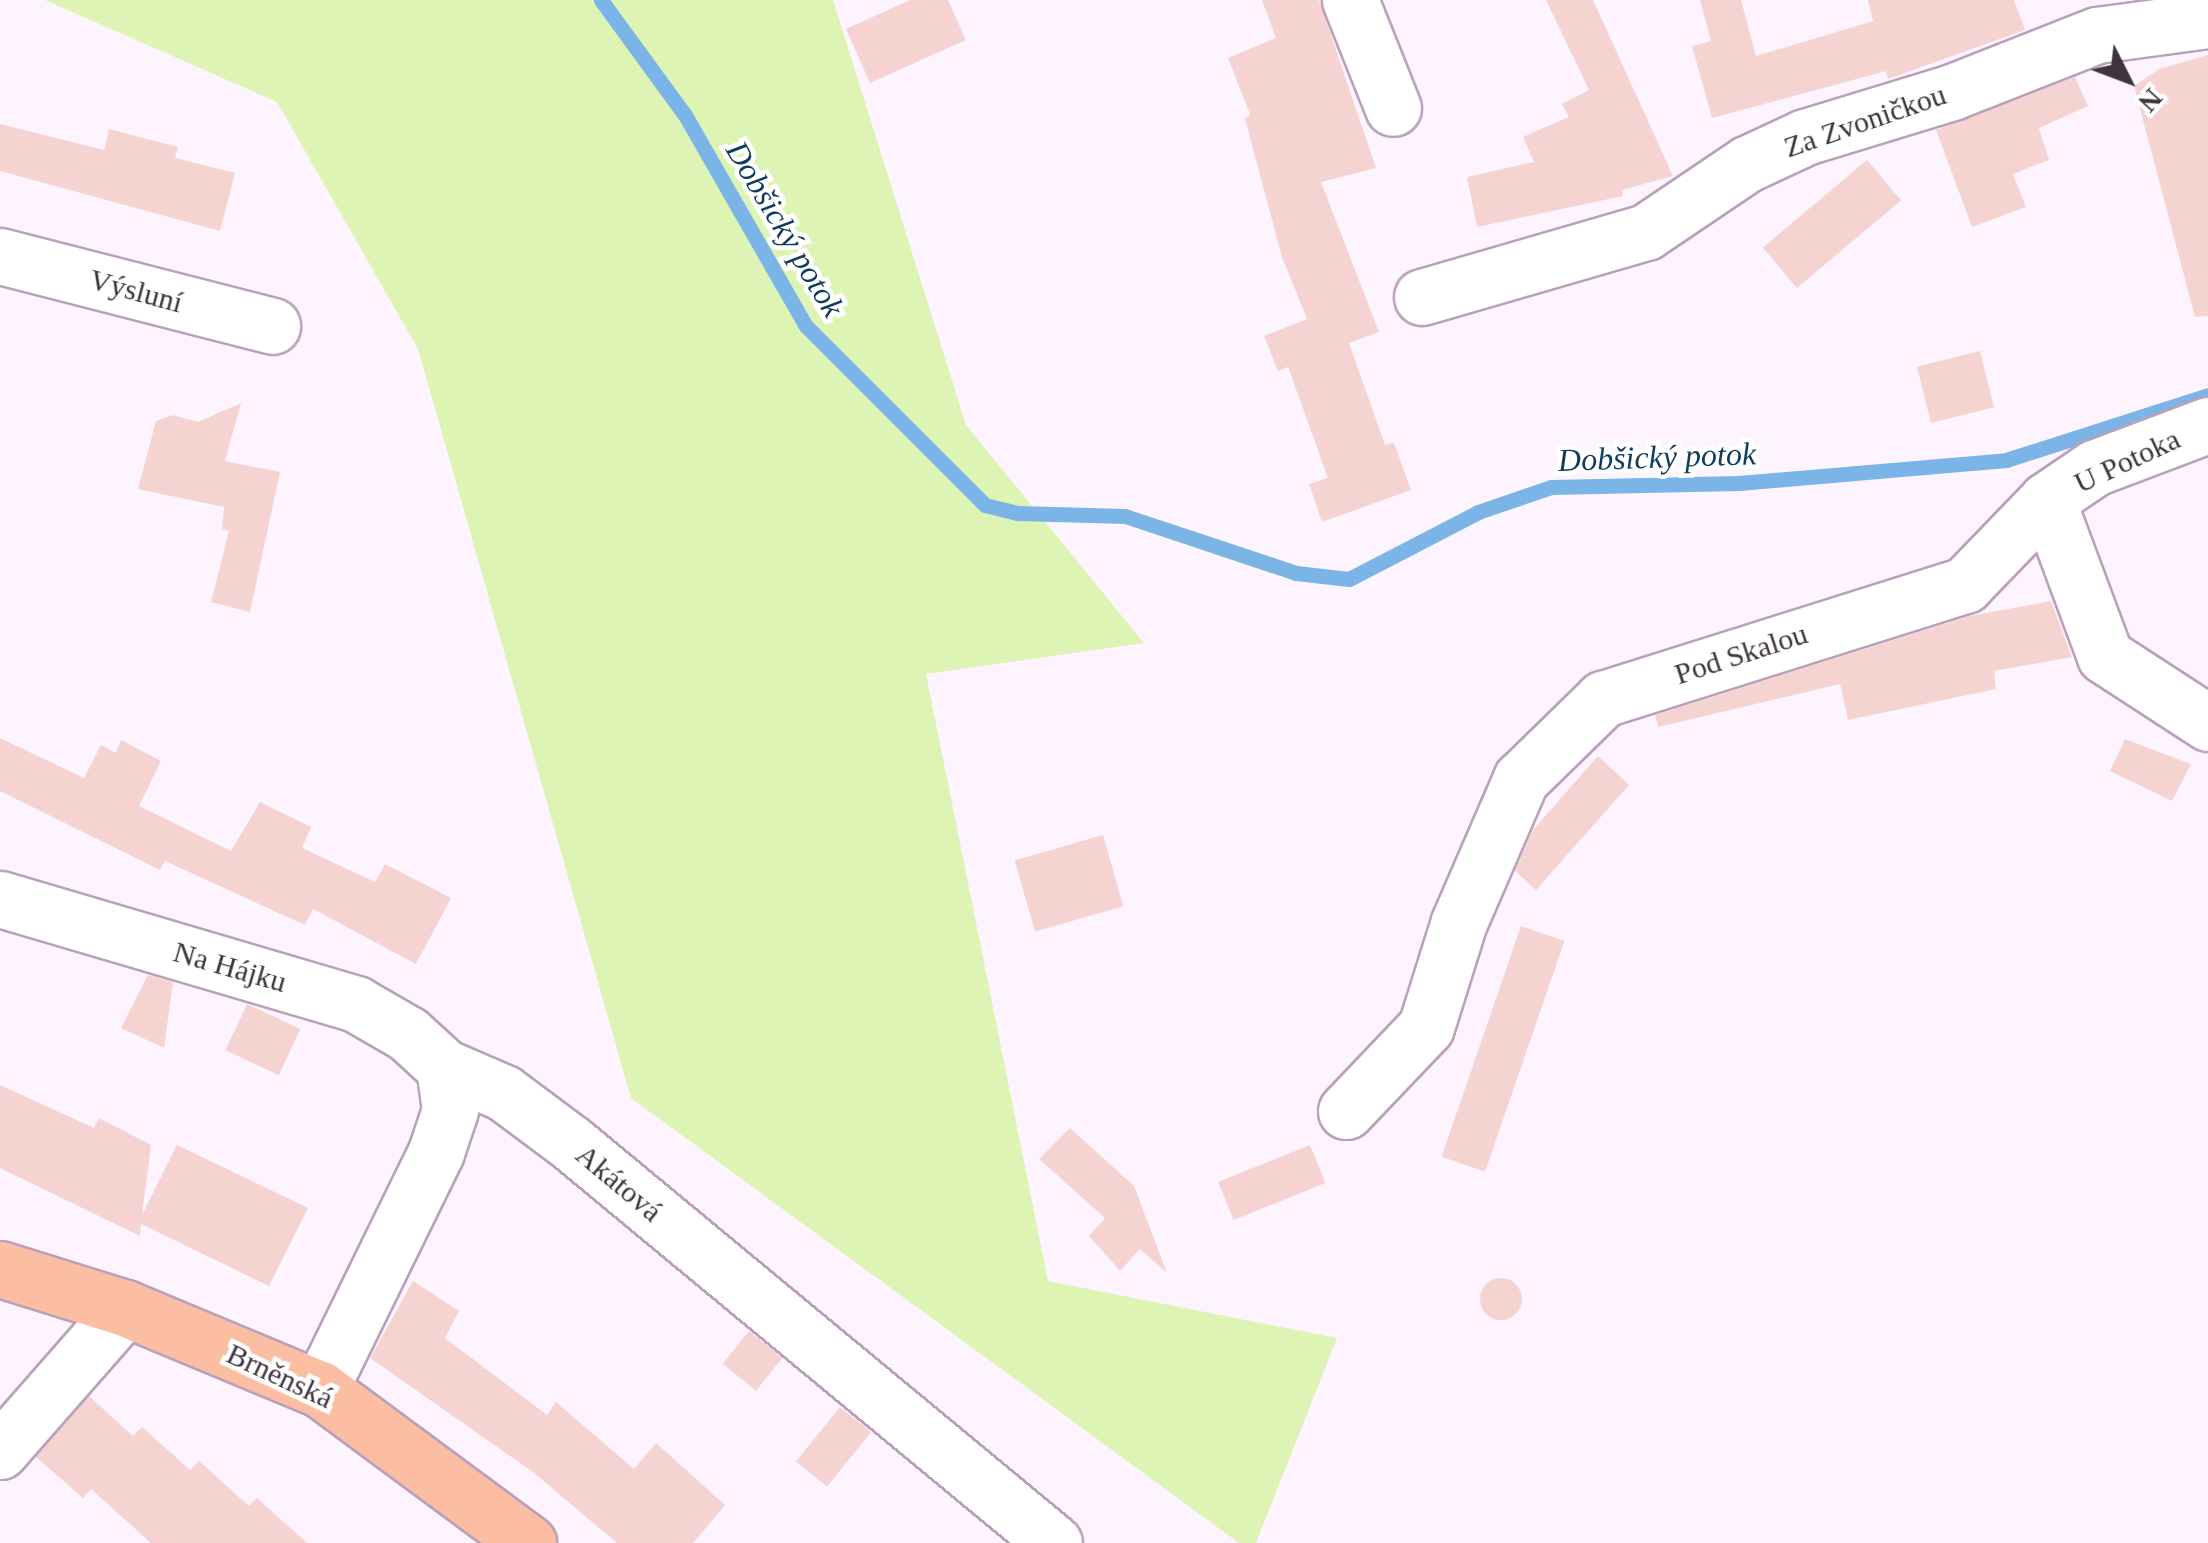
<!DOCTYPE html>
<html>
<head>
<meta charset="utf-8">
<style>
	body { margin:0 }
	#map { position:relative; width:2208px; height:1543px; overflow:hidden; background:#fef4ff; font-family:Georgia,serif }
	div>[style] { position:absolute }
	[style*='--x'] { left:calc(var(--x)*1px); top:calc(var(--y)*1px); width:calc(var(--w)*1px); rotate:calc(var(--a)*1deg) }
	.green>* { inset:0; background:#def4b4 }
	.stream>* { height:15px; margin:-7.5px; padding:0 7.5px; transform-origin:7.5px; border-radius:7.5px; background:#7bb4e7 }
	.building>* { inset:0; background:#f5d3d0; transform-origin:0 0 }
	.round { border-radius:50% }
	.roads { filter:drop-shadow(2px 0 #b9a1bb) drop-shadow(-2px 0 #b9a1bb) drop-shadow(0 2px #b9a1bb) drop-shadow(0 -2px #b9a1bb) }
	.minor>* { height:55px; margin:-27.5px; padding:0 27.5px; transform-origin:27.5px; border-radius:27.5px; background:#fff }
	.major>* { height:55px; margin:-27.5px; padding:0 27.5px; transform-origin:27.5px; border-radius:27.5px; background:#fbbea3 }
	span { translate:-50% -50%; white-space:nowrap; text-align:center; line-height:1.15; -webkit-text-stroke:9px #fff; paint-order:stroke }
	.street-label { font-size:30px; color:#3d343e }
	.water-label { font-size:32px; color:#103b5c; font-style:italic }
	.north { position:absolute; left:2078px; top:30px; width:100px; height:100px; -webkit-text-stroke:8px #fff; paint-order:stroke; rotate:132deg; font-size:28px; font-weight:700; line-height:40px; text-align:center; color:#3d343e }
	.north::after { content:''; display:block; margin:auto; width:35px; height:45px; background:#3d343e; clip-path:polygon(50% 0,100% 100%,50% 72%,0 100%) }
</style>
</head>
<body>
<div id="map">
	<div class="green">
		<i style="clip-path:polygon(45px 0,833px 0,966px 425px,1144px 643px,926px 674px,1048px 1281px,1337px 1338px,1256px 1543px,1239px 1543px,631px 1098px,418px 349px,277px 102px)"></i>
	</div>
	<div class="stream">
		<i style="--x:601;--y:0;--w:142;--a:53.9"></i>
		<i style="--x:685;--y:115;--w:243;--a:60.2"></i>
		<i style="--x:806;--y:326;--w:253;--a:45"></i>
		<i style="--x:985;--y:505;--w:34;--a:14"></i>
		<i style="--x:1018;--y:513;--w:107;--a:1.6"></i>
		<i style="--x:1125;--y:516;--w:180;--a:18.4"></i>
		<i style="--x:1296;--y:573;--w:53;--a:6.5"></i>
		<i style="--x:1349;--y:579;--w:145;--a:-27.4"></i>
		<i style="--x:1478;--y:512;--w:77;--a:-18.9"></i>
		<i style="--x:1551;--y:487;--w:188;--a:-1.2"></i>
		<i style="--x:1739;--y:483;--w:268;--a:-4.9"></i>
		<i style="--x:2006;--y:460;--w:212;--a:-17.8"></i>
	</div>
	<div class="building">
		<i style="clip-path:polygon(910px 0,948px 0,966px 40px,870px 83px,846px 29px)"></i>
		<i style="clip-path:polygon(1262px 0,1319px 0,1376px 168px,1321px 182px,1379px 332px,1349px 343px,1385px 445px,1394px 443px,1411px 490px,1322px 522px,1309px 484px,1328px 478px,1288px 367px,1278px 371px,1264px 336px,1307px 319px,1282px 257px,1245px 119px,1250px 114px,1228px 58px,1276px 38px)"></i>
		<i style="clip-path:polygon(1546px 0,1593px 0,1673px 176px,1622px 190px,1623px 196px,1477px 227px,1467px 177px,1534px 162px,1523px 137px,1569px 117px,1562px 104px,1589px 90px)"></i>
		<i style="clip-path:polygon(1700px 0,1741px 0,1756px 56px,1873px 21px,1868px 0,2014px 0,2025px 30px,1888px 79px,1886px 71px,1712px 118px,1692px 46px,1711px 41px)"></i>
		<i style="clip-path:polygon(2208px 55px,2208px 316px,2195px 317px,2134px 86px,2159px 69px)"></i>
		<i style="clip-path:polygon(2075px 77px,2088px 106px,2039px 128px,2049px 160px,2013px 174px,2026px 207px,1972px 227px,1936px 130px)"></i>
		<i style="clip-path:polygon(0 124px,104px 150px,109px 129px,178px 147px,175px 158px,235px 173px,220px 231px,0 171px)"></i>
		<i style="left:1867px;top:160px;width:53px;height:136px;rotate:50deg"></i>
		<i style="left:1980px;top:351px;width:58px;height:65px;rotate:76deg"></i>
		<i style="clip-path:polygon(241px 403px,225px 461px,280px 472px,250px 612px,211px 602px,229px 531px,222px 529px,224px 507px,138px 489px,156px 421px,173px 415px,198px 422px)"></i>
		<i style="clip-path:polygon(2051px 601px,2072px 657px,1994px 671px,1996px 689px,1848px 720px,1840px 684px,1658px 727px,1655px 715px,1970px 616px)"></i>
		<i style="clip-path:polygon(0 738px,84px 778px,101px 745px,116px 753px,121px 740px,161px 761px,139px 806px,231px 851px,260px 802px,311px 827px,302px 848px,375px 882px,385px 864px,451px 898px,416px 964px,313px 909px,305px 925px,165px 861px,160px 870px,0 791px)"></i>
		<i style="clip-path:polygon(2125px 739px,2191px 764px,2172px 801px,2110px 771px)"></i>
		<i style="clip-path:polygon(1598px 756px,1629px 785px,1536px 890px,1515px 871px,1533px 830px)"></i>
		<i style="left:1103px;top:835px;width:74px;height:92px;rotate:74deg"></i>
		<i style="left:1521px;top:926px;width:46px;height:244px;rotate:19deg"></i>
		<i style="clip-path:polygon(148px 975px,173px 982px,164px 1048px,121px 1028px)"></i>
		<i style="left:247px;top:1004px;width:59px;height:51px;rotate:25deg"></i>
		<i style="clip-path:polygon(0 1085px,94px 1128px,99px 1118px,151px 1145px,142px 1215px,177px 1145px,308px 1208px,269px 1286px,141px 1224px,140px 1236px,0 1168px)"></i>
		<i style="clip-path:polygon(1070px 1128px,1134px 1186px,1167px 1273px,1140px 1249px,1120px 1271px,1089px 1236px,1105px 1218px,1039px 1159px)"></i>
		<i style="left:1310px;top:1145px;width:41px;height:99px;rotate:68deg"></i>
		<i class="round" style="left:1480px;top:1278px;width:42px;height:42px"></i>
		<i style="clip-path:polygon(413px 1281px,459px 1311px,445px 1338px,547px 1415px,556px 1402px,634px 1469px,656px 1443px,725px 1505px,693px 1543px,617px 1543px,533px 1472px,370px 1358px)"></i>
		<i style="left:749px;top:1331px;width:43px;height:42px;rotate:39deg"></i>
		<i style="clip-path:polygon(89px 1396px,133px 1436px,142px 1427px,190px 1470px,199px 1461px,249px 1506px,257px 1498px,307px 1543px,151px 1543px,91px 1489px,83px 1498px,36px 1457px)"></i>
		<i style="left:840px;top:1407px;width:40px;height:70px;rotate:39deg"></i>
	</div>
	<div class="roads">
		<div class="minor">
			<i style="--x:1350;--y:0;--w:116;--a:68.3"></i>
			<i style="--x:0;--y:256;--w:281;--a:14.4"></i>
			<i style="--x:1422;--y:297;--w:233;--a:-16.2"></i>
			<i style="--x:1646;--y:232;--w:122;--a:-34"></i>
			<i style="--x:1747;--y:164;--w:64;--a:-25"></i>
			<i style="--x:1805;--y:137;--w:154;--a:-17"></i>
			<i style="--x:1952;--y:92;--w:156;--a:-21.5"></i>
			<i style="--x:2097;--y:35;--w:112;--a:-7.7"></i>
			<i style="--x:2047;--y:500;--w:57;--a:-34.2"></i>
			<i style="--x:2094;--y:468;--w:122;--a:-20.7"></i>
			<i style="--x:0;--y:899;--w:371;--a:16.4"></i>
			<i style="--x:356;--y:1004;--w:60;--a:30"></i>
			<i style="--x:408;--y:1034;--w:49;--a:42.5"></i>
			<i style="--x:444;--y:1067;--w:65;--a:23.4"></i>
			<i style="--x:504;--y:1093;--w:84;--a:36.7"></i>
			<i style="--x:571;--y:1143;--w:627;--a:39.63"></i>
			<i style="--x:1346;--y:1111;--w:116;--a:-46.4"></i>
			<i style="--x:1426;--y:1027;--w:110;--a:-72.6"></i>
			<i style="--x:1459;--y:922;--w:156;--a:-66.6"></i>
			<i style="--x:1521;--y:779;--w:115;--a:-44.3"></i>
			<i style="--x:1603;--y:699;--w:380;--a:-17.5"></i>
			<i style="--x:1965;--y:585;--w:118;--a:-46"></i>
			<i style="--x:2047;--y:500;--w:166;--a:69.6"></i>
			<i style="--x:2105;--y:656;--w:123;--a:33"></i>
			<i style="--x:320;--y:1389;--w:264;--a:-63.9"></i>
			<i style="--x:436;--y:1152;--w:44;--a:-71.6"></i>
			<i style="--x:450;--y:1110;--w:43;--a:-97.9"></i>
			<i style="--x:0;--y:1451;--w:190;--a:-48.8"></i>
		</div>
		<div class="major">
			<i style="--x:0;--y:1269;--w:131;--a:17.3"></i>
			<i style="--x:125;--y:1308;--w:211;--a:22.6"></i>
			<i style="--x:320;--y:1389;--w:259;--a:36.5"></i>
		</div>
	</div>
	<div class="street-label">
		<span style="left:1865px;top:121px;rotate:-19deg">Za Zvoničkou</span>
		<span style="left:136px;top:291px;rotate:15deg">Výsluní</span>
		<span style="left:2127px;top:461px;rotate:-25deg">U Potoka</span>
		<span style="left:1741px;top:654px;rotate:-18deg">Pod Skalou</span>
		<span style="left:230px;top:967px;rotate:16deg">Na Hájku</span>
		<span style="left:619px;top:1183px;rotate:40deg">Akátová</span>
		<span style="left:280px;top:1376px;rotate:25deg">Brněnská</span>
	</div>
	<div class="water-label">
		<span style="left:785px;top:229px;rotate:59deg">Dobšický potok</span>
		<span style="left:1657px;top:457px;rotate:-2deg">Dobšický potok</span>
	</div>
	<div class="north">N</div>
</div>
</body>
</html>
